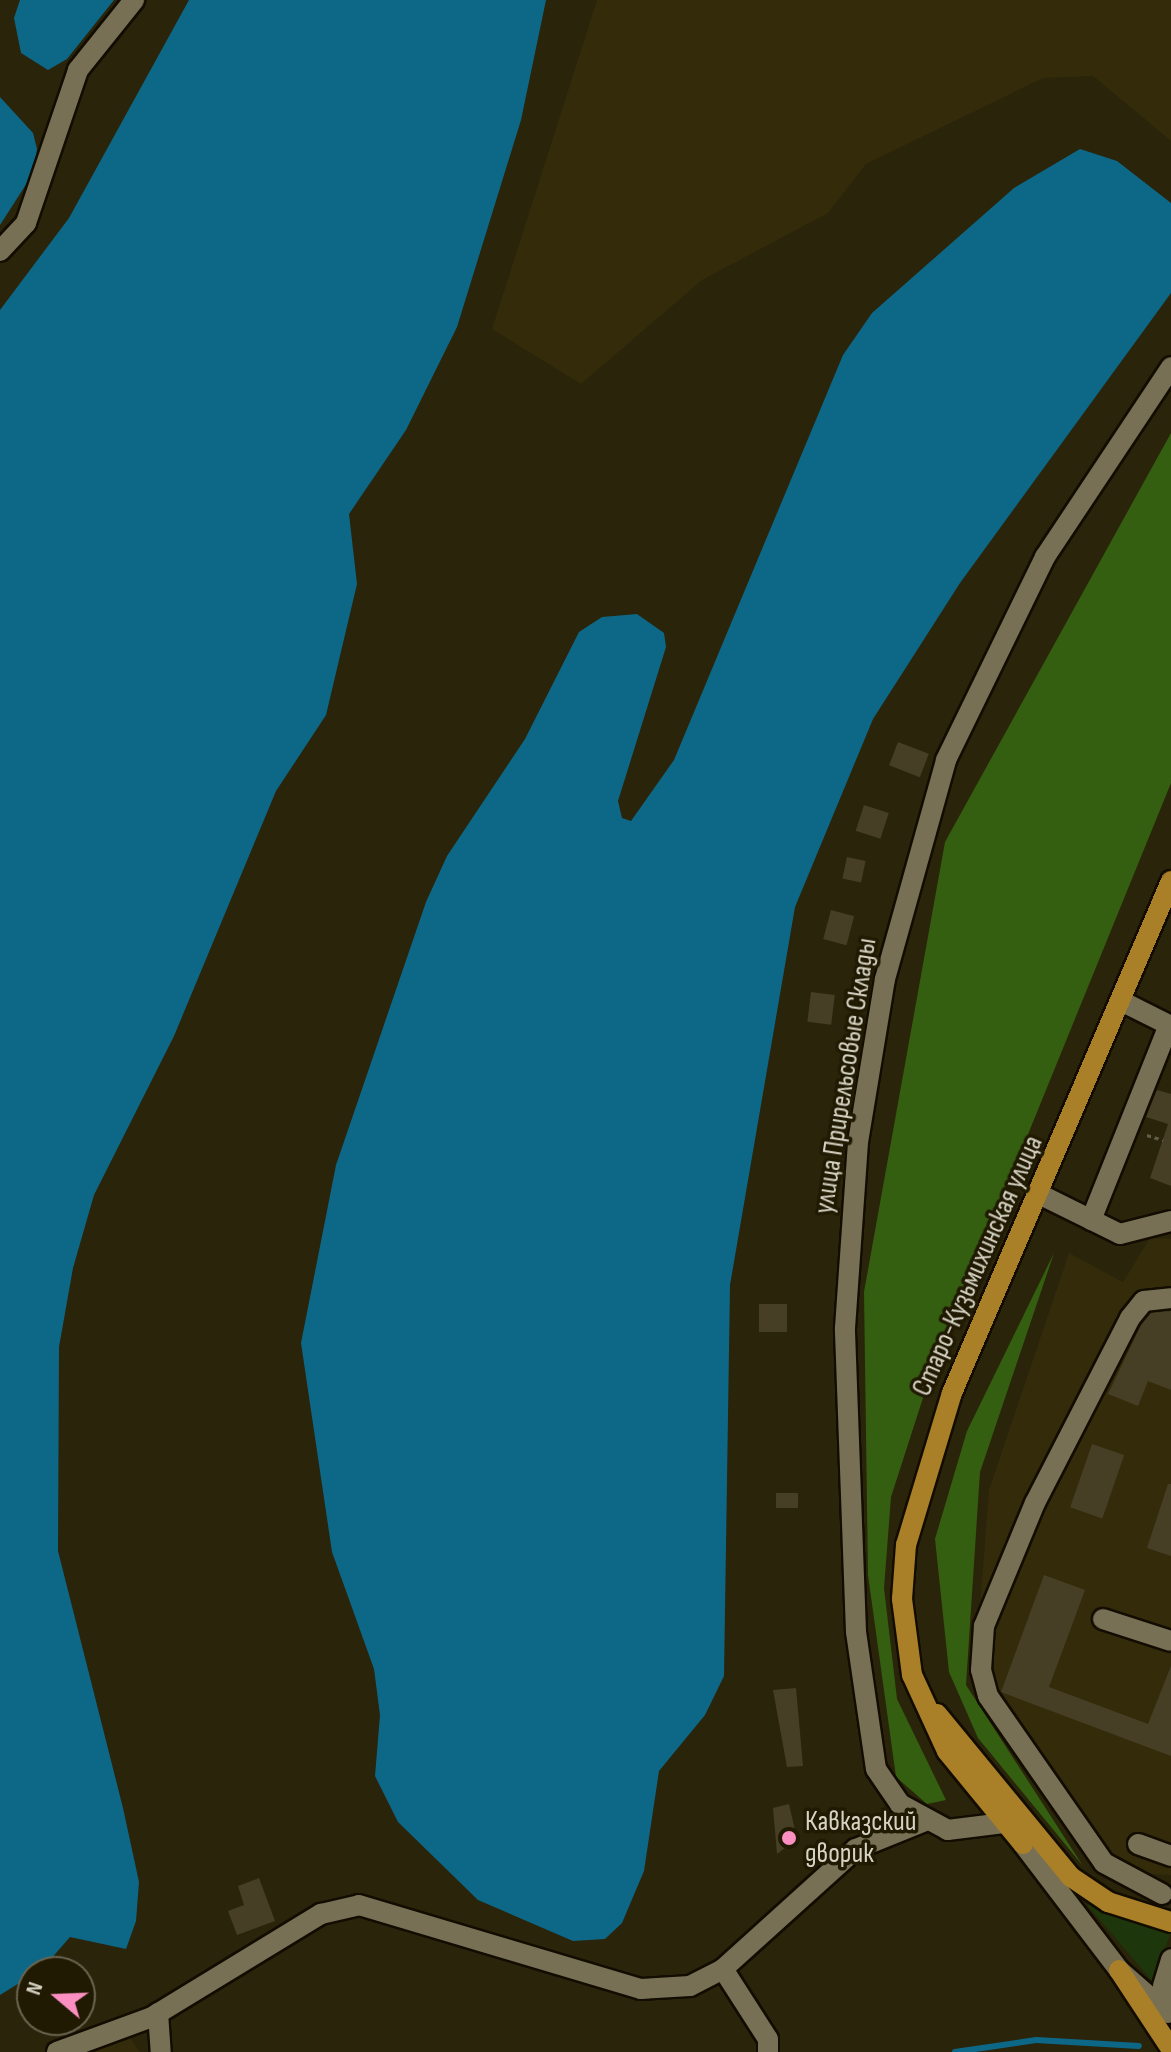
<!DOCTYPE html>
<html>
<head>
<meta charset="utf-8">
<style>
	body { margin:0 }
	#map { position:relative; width:1171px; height:2052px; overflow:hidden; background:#2a240a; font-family:"Sofia Sans Condensed",sans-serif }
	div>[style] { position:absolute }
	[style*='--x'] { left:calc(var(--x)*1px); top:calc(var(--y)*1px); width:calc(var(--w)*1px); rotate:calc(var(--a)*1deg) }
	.built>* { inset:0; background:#332b0a }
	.green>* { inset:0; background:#1e360b }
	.forest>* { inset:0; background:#355f10 }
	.water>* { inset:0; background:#0d6888 }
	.stream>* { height:6px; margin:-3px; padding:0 3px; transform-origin:3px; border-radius:3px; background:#0d6888 }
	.building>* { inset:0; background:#463f25; transform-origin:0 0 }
	.path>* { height:3px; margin-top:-1.5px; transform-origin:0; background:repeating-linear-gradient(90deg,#625d47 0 4px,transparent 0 8px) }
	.roads { filter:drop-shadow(2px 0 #130c00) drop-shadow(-2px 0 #130c00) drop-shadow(0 2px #130c00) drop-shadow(0 -2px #130c00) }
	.minor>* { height:20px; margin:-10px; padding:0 10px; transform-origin:10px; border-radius:10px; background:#777055 }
	.major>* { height:20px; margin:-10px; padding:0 10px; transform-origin:10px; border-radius:10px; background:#a97f28 }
	.dots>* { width:22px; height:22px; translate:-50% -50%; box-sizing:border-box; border:4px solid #201a02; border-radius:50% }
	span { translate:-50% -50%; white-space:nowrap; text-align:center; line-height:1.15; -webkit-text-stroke:7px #201a02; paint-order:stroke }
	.street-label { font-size:28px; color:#d6d3c4 }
	.poi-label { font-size:28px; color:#d6d3c4 }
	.left { translate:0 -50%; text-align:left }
	.north { position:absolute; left:16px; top:1956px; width:80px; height:80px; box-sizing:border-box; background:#201a02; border:2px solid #696450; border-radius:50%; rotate:289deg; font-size:22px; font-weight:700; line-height:32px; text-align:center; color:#d6d3c4 }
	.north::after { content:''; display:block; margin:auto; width:28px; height:36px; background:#fc8fc1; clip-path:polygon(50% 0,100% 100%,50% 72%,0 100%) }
</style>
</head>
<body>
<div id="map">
	<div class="built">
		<i style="clip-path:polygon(597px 0,1171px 0,1171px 141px,1093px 76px,1043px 78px,866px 164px,828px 213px,702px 280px,581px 384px,492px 329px)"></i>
		<i style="clip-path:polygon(1150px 1238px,1171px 1239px,1171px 1875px,1094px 1871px,974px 1685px,989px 1490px,1069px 1253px,1123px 1282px)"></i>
		<i style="clip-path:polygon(122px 2027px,140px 2052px,84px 2052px)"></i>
	</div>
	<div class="green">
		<i style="clip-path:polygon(1090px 1902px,1171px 1932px,1153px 1982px,1088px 1906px)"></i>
	</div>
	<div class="forest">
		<i style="clip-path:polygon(1171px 433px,1171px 783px,932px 1370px,891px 1497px,884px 1588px,897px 1699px,946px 1800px,927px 1804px,896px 1777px,868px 1575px,864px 1292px,945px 842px)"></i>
		<i style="clip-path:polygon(1054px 1253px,980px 1472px,966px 1685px,1083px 1866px,978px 1738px,949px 1672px,935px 1539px,967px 1431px)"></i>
	</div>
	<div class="water">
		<i style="clip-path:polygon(20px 0,114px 0,67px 59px,48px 70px,21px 53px,14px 18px)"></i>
		<i style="clip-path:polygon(189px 0,546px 0,521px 120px,457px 327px,406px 430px,349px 514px,357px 584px,326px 715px,276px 791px,174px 1036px,94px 1195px,73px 1268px,59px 1347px,58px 1551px,123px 1808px,139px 1882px,136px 1921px,126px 1949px,70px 1937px,42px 1969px,0 1995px,0 310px,69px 218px)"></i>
		<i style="clip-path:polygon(0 97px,33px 133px,37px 149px,34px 172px,0 225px)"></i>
		<i style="clip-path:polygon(1080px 149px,1117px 161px,1171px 203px,1171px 293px,960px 583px,873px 719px,795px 907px,730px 1285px,724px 1676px,705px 1715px,659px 1771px,644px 1871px,622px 1923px,605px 1939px,573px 1941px,478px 1900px,398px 1822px,375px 1776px,380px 1715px,374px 1669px,332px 1552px,301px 1343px,336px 1165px,426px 902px,447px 856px,525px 739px,579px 632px,602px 617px,637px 614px,664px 633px,666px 647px,618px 801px,622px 818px,631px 821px,674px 760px,843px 355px,872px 313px,1014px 188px)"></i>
	</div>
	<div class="stream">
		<i style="--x:955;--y:2052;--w:82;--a:-8.4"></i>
		<i style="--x:1036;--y:2040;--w:103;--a:3.3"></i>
	</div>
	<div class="building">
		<i style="left:898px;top:742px;width:33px;height:25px;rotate:21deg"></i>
		<i style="left:864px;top:805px;width:26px;height:27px;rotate:18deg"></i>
		<i style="left:847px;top:857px;width:19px;height:22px;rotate:12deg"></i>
		<i style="left:831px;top:910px;width:24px;height:30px;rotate:15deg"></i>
		<i style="left:811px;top:992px;width:24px;height:30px;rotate:7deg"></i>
		<i style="clip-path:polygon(1157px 1090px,1171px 1094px,1171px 1186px,1150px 1178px,1168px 1124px,1146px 1117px)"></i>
		<i style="left:759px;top:1304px;width:28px;height:28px"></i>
		<i style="clip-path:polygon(1171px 1311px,1171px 1390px,1148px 1381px,1138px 1406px,1108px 1394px,1141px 1325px,1151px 1313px)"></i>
		<i style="left:1092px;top:1444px;width:34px;height:67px;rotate:19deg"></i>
		<i style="clip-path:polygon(1168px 1484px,1171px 1484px,1171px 1556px,1147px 1548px)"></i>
		<i style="left:798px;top:1493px;width:15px;height:22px;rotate:90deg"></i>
		<i style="clip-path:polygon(1044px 1575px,1085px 1590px,1049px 1687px,1148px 1724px,1171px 1666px,1171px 1756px,1001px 1692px)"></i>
		<i style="clip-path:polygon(796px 1688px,803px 1766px,787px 1767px,773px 1690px)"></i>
		<i style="clip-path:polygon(789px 1804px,797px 1839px,777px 1854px,773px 1808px)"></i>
		<i style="clip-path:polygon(259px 1878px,275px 1921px,237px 1935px,228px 1911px,244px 1905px,238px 1886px)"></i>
	</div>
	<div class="path">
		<i style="--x:1147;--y:1135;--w:17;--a:17"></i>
	</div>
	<div class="roads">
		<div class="minor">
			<i style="--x:0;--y:251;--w:38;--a:-47"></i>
			<i style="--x:26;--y:223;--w:162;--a:-71.2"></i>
			<i style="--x:78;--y:70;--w:90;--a:-51.3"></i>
			<i style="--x:1123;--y:1002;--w:54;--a:26.6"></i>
			<i style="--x:1039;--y:1194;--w:90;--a:26.3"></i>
			<i style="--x:1120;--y:1234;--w:53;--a:-14.3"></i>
			<i style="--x:1091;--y:1220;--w:210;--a:-68.2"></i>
			<i style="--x:1103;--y:1619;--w:71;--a:17.9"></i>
			<i style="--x:1020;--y:1821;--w:73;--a:172.9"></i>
			<i style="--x:948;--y:1830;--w:55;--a:-151.6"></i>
			<i style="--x:900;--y:1804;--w:42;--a:-124.4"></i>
			<i style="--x:876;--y:1769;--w:138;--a:-98.3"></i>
			<i style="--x:856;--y:1632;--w:304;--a:-92.1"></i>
			<i style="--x:845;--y:1328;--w:186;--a:-86"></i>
			<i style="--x:858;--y:1142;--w:165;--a:-80.6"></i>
			<i style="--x:885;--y:979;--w:227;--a:-74.4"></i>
			<i style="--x:946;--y:760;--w:226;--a:-64"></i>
			<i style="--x:1045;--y:557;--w:228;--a:-56.4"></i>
			<i style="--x:1023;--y:1844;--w:158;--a:52.7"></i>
			<i style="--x:1119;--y:1970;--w:64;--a:41.2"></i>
			<i style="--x:1138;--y:1844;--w:35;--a:20"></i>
			<i style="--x:1162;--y:1894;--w:66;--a:-151.9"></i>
			<i style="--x:1104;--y:1863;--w:203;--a:-124.8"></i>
			<i style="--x:988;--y:1696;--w:27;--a:-105"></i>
			<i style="--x:981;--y:1670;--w:44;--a:-86.1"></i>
			<i style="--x:984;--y:1626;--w:133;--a:-67.5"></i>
			<i style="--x:1035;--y:1503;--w:208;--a:-62.8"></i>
			<i style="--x:1130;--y:1318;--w:22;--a:-51"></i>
			<i style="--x:1144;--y:1301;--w:27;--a:-6"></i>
			<i style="--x:723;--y:1969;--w:83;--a:57.3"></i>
			<i style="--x:768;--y:2039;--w:13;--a:90"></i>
			<i style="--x:158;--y:2013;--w:39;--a:86"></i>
			<i style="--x:1168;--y:2013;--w:27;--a:-100"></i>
			<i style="--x:1163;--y:1986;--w:28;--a:-73"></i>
			<i style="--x:57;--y:2052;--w:101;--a:-20.2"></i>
			<i style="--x:152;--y:2017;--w:198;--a:-31.4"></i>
			<i style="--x:321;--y:1914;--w:39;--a:-13"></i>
			<i style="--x:359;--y:1905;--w:294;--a:16.6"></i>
			<i style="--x:641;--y:1989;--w:49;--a:-3.5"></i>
			<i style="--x:690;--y:1986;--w:37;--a:-27"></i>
			<i style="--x:723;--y:1969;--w:179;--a:-42.1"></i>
			<i style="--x:856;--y:1849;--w:74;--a:-22.1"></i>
		</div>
		<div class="major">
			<i style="--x:937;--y:1714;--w:211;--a:50.6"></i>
			<i style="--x:1071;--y:1877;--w:45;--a:34"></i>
			<i style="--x:1108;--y:1902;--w:66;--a:17.6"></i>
			<i style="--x:1023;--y:1844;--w:120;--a:-129.3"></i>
			<i style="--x:947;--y:1751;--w:84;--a:-114.7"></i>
			<i style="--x:912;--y:1675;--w:77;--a:-97.5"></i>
			<i style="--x:902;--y:1599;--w:54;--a:-85.8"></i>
			<i style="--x:906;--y:1545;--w:159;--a:-73.2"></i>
			<i style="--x:952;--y:1393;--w:557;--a:-66.84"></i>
			<i style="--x:1119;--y:1970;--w:95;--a:56.6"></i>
		</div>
	</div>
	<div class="dots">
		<i style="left:789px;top:1838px;background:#fc8fc1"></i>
	</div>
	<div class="street-label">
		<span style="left:846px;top:1076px;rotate:-81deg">улица Прирельсовые Склады</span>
		<span style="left:978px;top:1266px;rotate:-66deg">Старо-Кузьмихинская улица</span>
	</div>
	<div class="poi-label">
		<span class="left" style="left:805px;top:1838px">Кавказский<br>дворик</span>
	</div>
	<div class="north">N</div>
</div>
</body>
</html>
